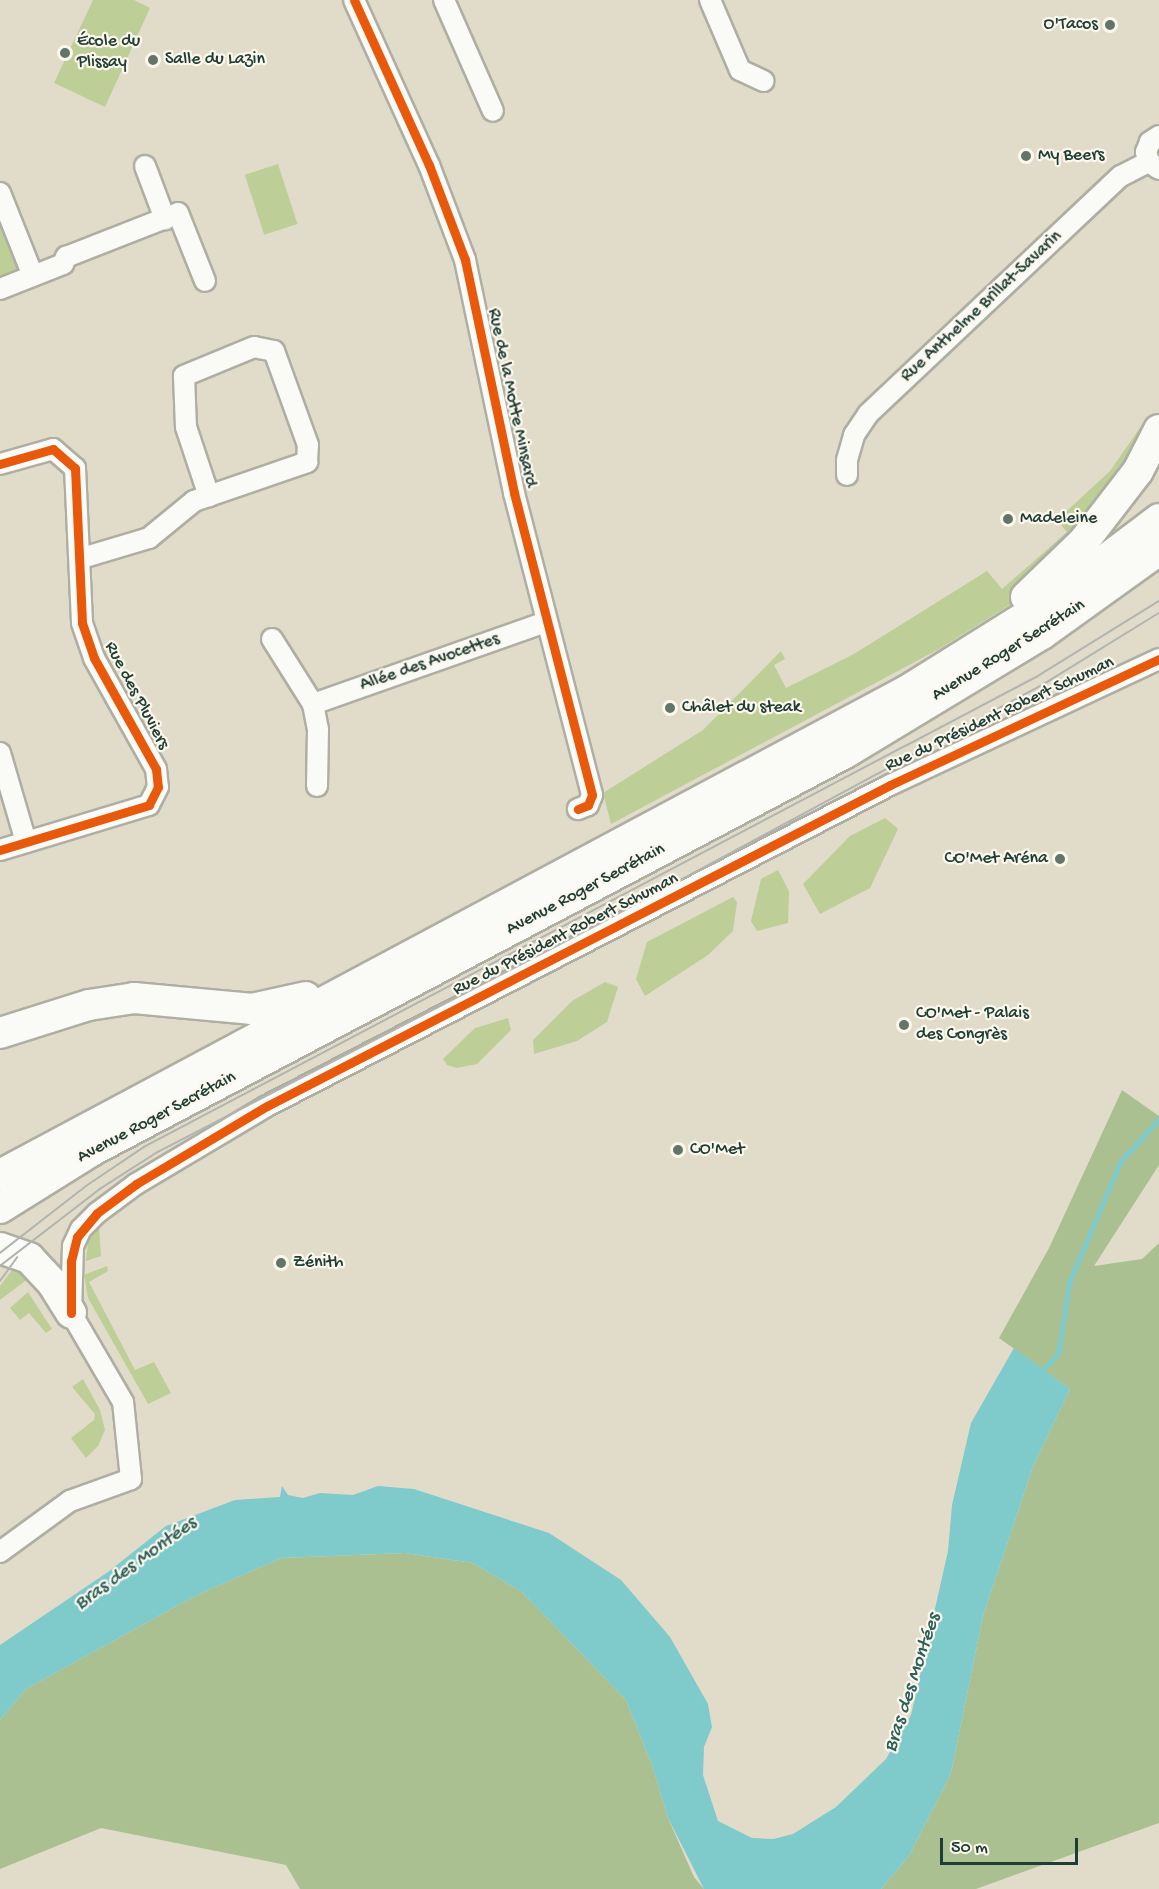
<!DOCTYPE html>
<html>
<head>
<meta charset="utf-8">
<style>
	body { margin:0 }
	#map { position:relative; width:1159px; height:1889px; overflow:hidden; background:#e1dcca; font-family:"Gochi Hand",sans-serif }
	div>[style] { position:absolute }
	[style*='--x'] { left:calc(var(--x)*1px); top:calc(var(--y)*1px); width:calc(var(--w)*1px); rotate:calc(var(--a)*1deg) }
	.green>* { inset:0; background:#bdce97; transform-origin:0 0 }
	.forest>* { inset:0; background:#abc090 }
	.water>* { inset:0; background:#7fcacb }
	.stream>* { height:5px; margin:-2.5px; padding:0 2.5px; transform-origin:2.5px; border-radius:2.5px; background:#7fcacb }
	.roads { filter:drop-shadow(2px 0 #aeaea2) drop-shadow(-2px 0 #aeaea2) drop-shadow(0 2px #aeaea2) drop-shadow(0 -2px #aeaea2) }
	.street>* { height:20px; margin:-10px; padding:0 10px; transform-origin:10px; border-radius:10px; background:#fafaf7 }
	.primary>* { height:30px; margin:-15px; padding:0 15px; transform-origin:15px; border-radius:15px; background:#fafaf7 }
	.tram>* { height:1.5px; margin:-0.75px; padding:0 0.75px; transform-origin:0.75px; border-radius:0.75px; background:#b1b4b0 }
	.cycleway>* { height:9px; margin:-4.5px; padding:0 4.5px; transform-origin:4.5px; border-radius:4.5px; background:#e8590c }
	.dots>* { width:16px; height:16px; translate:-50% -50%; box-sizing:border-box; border:3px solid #fbf7ec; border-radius:50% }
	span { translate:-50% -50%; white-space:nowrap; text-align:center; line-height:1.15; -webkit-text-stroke:4.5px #fbf7ec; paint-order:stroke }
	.poi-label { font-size:18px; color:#1f3d34 }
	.right { translate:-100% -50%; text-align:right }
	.left { translate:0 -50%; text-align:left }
	.street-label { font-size:18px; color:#1f3d34 }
	.water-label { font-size:20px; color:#2c5e5a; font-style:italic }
	.scale { position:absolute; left:940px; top:1838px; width:138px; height:27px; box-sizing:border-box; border:3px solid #1f3d34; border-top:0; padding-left:8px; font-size:18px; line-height:21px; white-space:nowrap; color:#1f3d34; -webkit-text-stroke:4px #fbf7ec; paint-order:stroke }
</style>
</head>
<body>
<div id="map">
	<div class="green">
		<i style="clip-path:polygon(93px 0,134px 0,150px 8px,105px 107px,54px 83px)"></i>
		<i style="left:278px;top:164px;width:63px;height:35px;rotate:72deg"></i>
		<i style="clip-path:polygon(0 212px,22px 270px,0 278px)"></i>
		<i style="clip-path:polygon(1146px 419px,1153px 426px,1078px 544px,1008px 606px,939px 649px,611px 824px,603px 793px,703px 730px,781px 651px,785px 659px,774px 665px,786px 688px,854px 654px,987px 571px,1002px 589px,1067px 532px,1057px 520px,1110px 471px)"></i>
		<i style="clip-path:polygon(885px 818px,898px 829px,870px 888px,820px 914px,803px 884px,850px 836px)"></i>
		<i style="clip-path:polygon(778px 870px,789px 891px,788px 923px,757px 931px,751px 921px,761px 879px)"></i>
		<i style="clip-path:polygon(733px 897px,737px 902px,733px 931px,708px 955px,645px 996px,636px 979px,647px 942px)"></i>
		<i style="clip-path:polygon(605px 982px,618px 987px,607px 1022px,577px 1041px,534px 1054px,533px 1040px,572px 1001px)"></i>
		<i style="clip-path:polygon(508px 1018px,511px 1030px,477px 1064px,457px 1068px,447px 1065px,443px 1059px,475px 1028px)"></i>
		<i style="clip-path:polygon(99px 1227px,101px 1256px,86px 1261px,88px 1241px)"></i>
		<i style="clip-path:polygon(19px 1261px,33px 1275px,0 1300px,0 1286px)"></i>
		<i style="clip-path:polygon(107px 1266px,108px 1271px,89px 1282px,135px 1370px,154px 1362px,171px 1393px,148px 1404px,88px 1298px,84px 1275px)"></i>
		<i style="clip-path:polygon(28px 1292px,52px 1329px,46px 1333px,29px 1313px,20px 1320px,10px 1308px)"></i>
		<i style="clip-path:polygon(83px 1379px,100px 1410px,105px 1430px,98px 1446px,86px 1458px,71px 1438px,94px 1420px,95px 1414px,72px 1387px)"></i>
	</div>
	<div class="forest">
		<i style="clip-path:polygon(1122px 1090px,1159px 1116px,1159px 1165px,1094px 1266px,1142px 1259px,1159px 1243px,1159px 1823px,976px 1889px,881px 1889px,909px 1856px,951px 1773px,983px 1616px,1034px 1464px,1070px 1389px,999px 1338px,1049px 1248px)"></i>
		<i style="clip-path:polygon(405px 1553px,473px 1563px,522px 1592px,626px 1700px,653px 1768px,668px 1818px,694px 1877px,704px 1889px,300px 1889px,286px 1865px,101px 1828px,0 1869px,0 1720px,26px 1689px,193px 1597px,281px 1558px)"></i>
	</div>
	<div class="water">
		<i style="clip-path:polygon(1014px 1348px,1070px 1389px,1034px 1464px,983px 1616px,951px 1773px,909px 1856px,881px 1889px,704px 1889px,668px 1818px,653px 1768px,626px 1700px,522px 1592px,473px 1563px,405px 1553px,281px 1558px,193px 1597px,26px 1689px,0 1720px,0 1645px,108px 1572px,166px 1526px,235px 1500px,280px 1497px,282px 1486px,288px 1495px,303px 1498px,320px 1493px,353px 1495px,378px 1486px,414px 1489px,549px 1533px,621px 1580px,670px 1637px,708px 1704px,712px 1727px,704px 1747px,703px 1775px,718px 1821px,752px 1838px,773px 1839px,793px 1834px,836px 1807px,886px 1759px,911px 1715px,948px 1551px,952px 1505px,971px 1423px)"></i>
	</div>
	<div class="stream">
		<i style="--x:1038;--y:1374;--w:28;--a:-45"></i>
		<i style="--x:1058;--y:1354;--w:72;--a:-81.2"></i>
		<i style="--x:1069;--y:1283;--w:131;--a:-67.1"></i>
		<i style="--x:1120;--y:1162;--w:58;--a:-47.8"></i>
	</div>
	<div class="roads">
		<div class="street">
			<i style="--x:354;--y:0;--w:181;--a:65.6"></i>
			<i style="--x:429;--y:165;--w:102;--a:69.2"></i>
			<i style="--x:465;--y:260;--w:238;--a:78.1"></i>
			<i style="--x:514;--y:493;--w:312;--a:75.5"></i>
			<i style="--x:592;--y:795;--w:11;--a:112"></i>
			<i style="--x:588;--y:805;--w:11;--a:158"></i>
			<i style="--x:444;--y:0;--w:121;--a:66.2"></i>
			<i style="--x:710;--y:0;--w:76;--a:66.8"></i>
			<i style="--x:740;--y:70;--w:26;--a:25"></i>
			<i style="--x:1159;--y:136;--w:11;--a:146"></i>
			<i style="--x:1150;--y:142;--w:11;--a:112"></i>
			<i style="--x:1146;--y:152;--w:10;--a:73"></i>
			<i style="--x:1149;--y:162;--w:12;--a:35"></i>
			<i style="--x:145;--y:166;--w:57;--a:69.3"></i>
			<i style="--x:0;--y:193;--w:89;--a:68.3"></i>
			<i style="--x:0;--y:289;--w:68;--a:-21.6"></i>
			<i style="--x:63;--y:264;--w:8;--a:-67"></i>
			<i style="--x:66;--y:257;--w:120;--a:-21.4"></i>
			<i style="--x:178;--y:213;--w:73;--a:68.3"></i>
			<i style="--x:0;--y:464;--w:55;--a:-15.8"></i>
			<i style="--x:53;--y:449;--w:29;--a:41"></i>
			<i style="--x:75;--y:468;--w:155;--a:87.4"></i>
			<i style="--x:82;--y:623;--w:37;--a:71"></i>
			<i style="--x:94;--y:658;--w:127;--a:60.8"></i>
			<i style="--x:156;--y:769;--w:18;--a:84"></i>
			<i style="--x:158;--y:787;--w:20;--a:117"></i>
			<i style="--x:149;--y:805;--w:156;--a:163.2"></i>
			<i style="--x:847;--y:475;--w:15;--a:-90"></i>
			<i style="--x:847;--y:460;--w:26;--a:-74"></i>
			<i style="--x:854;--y:435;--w:25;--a:-56"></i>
			<i style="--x:868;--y:414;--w:347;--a:-43.3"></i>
			<i style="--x:1121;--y:176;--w:31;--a:-27"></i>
			<i style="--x:82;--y:558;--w:70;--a:-16.6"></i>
			<i style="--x:149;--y:538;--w:58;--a:-39.4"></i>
			<i style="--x:194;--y:501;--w:120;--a:-19"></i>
			<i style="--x:307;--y:462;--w:17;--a:-87"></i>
			<i style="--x:308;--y:445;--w:100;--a:-109.9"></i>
			<i style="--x:274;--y:351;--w:20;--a:-169"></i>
			<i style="--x:254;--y:347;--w:76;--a:157.5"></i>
			<i style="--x:184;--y:376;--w:51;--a:87.8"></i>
			<i style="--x:186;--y:427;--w:73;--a:71.6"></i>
			<i style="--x:272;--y:639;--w:77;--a:57.8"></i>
			<i style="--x:313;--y:704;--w:25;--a:79"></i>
			<i style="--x:318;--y:729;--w:57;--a:91"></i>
			<i style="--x:313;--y:704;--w:247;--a:-19.4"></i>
			<i style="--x:0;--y:753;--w:93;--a:73.7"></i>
			<i style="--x:0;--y:1552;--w:87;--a:-36.1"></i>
			<i style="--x:70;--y:1501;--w:65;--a:-19.8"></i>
			<i style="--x:131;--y:1479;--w:77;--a:-95.9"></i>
			<i style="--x:123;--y:1402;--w:103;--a:-120.3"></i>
			<i style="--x:71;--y:1313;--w:67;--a:-88.3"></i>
			<i style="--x:73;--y:1246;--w:19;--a:-65"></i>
			<i style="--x:81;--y:1229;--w:23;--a:-45"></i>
			<i style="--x:97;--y:1213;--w:49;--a:-36.6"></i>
			<i style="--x:136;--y:1184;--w:152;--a:-30.8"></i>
			<i style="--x:267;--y:1106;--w:701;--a:-27.26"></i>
			<i style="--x:890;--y:785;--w:297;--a:-25.1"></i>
		</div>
		<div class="primary">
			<i style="--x:1026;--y:597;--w:81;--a:-44"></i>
			<i style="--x:1084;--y:541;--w:88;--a:-52.4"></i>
			<i style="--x:1138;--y:471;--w:46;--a:-62.9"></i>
			<i style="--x:0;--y:1033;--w:93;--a:-17.5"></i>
			<i style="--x:89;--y:1005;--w:46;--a:-8.8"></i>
			<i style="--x:134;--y:998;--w:119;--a:5.3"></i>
			<i style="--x:252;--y:1009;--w:55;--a:-12.5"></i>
			<i style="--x:0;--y:1175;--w:1029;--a:-28.11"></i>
			<i style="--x:908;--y:690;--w:170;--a:-32"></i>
			<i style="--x:1052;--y:600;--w:134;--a:-37.1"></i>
			<i style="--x:0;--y:1208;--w:110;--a:-31.9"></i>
			<i style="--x:93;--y:1150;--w:853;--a:-27.83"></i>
			<i style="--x:847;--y:752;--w:228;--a:-31.2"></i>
			<i style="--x:1042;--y:634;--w:144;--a:-35.7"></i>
			<i style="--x:0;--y:1248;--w:31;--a:19"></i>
			<i style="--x:29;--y:1258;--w:35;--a:47"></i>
			<i style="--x:53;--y:1284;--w:34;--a:58"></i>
		</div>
	</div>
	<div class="tram">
		<i style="--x:0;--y:1253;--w:109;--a:-37.9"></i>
		<i style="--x:86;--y:1186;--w:70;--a:-33.9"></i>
		<i style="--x:144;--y:1147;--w:1010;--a:-27.78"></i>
		<i style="--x:1038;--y:676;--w:142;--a:-31.8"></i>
		<i style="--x:0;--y:1266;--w:126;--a:-37.6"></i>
		<i style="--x:100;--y:1189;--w:67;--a:-32.7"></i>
		<i style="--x:156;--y:1153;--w:501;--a:-27.33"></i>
		<i style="--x:601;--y:923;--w:503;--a:-28.35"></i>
		<i style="--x:1044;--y:684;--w:135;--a:-31.7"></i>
		<i style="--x:0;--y:1281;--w:29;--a:-54"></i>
	</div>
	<div class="cycleway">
		<i style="--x:354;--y:0;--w:181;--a:65.6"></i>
		<i style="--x:429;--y:165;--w:102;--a:69.2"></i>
		<i style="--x:465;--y:260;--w:238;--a:78.1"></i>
		<i style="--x:514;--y:493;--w:312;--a:75.5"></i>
		<i style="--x:592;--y:795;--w:11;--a:112"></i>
		<i style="--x:588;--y:805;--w:11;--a:158"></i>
		<i style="--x:0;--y:464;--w:55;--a:-15.8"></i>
		<i style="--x:53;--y:449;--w:29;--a:41"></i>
		<i style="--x:75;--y:468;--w:155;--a:87.4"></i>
		<i style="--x:82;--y:623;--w:37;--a:71"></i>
		<i style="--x:94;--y:658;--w:127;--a:60.8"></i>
		<i style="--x:156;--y:769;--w:18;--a:84"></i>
		<i style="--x:158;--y:787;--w:20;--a:117"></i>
		<i style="--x:149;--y:805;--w:156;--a:163.2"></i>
		<i style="--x:71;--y:1313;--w:52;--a:-90"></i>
		<i style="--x:71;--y:1261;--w:25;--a:-76"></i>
		<i style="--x:77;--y:1237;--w:31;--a:-50"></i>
		<i style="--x:97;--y:1213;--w:49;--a:-36.6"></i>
		<i style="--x:136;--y:1184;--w:152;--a:-30.8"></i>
		<i style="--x:267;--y:1106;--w:701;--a:-27.26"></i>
		<i style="--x:890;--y:785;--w:297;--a:-25.1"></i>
	</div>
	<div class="dots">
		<i style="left:1110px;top:25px;background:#637568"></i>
		<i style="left:65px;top:53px;background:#637568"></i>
		<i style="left:153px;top:60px;background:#637568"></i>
		<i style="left:1026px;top:156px;background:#637568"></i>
		<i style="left:1008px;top:519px;background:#637568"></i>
		<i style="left:670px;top:708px;background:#637568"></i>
		<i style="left:1060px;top:859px;background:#637568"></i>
		<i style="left:904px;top:1025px;background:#637568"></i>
		<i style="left:678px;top:1150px;background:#637568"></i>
		<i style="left:281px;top:1263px;background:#637568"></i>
	</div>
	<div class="poi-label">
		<span class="right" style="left:1098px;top:25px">O'Tacos</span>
		<span class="left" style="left:77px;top:53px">École du<br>Plissay</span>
		<span class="left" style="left:165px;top:60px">Salle du Lazin</span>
		<span class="left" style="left:1038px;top:156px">My Beers</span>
		<span class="left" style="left:1020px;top:519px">Madeleine</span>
		<span class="left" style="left:682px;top:708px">Châlet du steak</span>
		<span class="right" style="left:1048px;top:859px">CO'Met Aréna</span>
		<span class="left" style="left:916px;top:1025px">CO'Met - Palais<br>des Congrès</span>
		<span class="left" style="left:690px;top:1150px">CO'Met</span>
		<span class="left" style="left:293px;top:1263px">Zénith</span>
	</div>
	<div class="street-label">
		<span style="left:982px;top:307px;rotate:-43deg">Rue Anthelme Brillat-Savarin</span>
		<span style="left:511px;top:398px;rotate:78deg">Rue de la Motte Minsard</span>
		<span style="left:1009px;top:651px;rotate:-32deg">Avenue Roger Secrétain</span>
		<span style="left:430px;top:663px;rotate:-19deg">Allée des Avocettes</span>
		<span style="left:136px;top:696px;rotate:62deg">Rue des Pluviers</span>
		<span style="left:1000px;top:715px;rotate:-25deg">Rue du Président Robert Schuman</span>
		<span style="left:586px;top:890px;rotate:-28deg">Avenue Roger Secrétain</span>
		<span style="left:566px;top:935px;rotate:-27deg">Rue du Président Robert Schuman</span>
		<span style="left:157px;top:1118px;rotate:-28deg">Avenue Roger Secrétain</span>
	</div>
	<div class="water-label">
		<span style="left:136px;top:1564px;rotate:-36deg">Bras des Montées</span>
		<span style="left:913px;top:1683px;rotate:-72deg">Bras des Montées</span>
	</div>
	<div class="scale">50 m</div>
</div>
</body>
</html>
